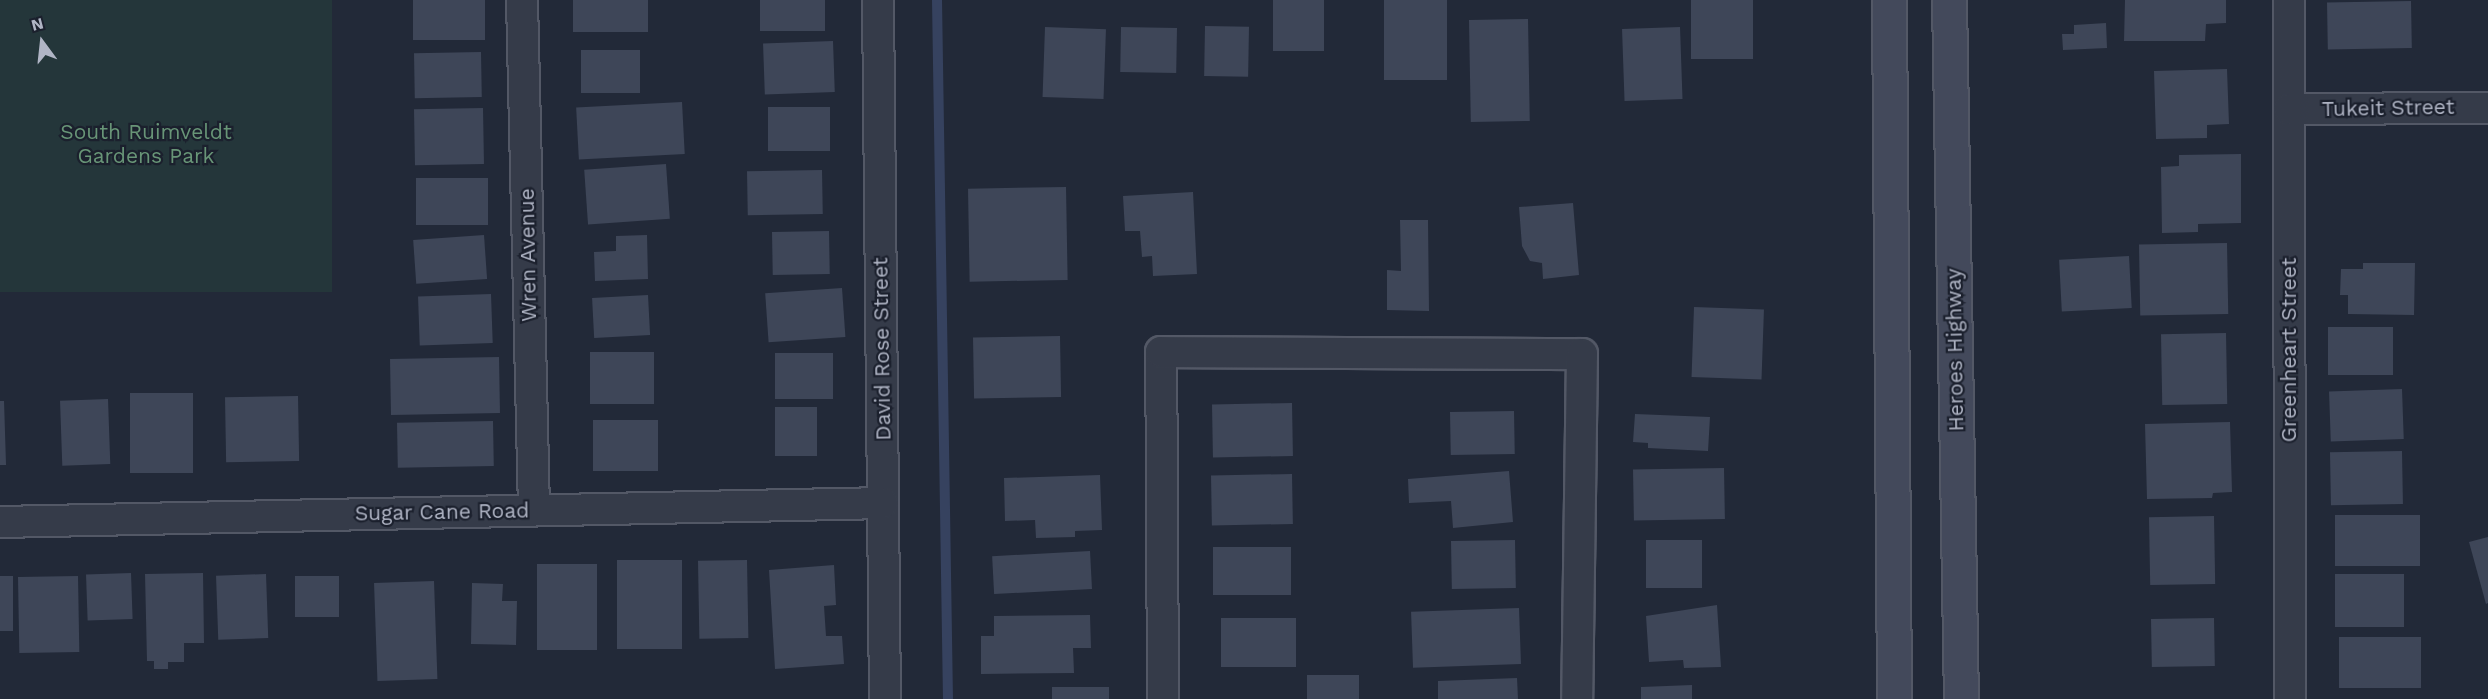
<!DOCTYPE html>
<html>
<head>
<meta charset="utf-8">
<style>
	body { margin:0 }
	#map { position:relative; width:2488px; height:699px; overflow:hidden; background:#222938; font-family:"Work Sans",sans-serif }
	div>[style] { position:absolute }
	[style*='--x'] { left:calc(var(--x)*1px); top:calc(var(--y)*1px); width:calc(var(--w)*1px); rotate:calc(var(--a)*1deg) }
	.green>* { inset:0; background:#24363a; transform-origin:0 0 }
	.stream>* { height:10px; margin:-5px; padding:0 5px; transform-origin:5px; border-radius:5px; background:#36425f }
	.building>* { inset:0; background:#3e4658; transform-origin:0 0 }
	.roads { filter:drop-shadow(2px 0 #535866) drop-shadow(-2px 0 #535866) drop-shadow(0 2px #535866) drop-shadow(0 -2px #535866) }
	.street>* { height:30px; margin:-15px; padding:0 15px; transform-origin:15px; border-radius:15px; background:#353b49 }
	.secondary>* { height:33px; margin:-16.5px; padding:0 16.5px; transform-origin:16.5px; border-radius:16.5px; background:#43495b }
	span { translate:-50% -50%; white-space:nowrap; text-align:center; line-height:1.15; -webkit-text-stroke:4.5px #1b202d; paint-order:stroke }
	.street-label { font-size:21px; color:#b0b5c5 }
	.park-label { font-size:21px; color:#689577 }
	.north { position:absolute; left:12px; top:12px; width:60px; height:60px; -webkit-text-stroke:4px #1b202d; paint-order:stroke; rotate:345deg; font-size:16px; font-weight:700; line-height:24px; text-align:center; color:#b0b5c5 }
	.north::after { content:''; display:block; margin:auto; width:21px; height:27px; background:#b0b5c5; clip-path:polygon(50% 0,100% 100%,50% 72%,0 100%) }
</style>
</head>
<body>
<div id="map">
	<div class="green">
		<i style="left:0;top:0;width:332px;height:292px"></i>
	</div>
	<div class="stream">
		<i style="--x:937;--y:0;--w:699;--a:89.1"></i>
	</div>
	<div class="building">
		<i style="left:413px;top:0;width:72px;height:40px"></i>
		<i style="left:573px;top:0;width:75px;height:32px"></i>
		<i style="left:760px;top:0;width:65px;height:31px"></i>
		<i style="left:1273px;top:0;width:51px;height:51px"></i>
		<i style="left:1384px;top:0;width:63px;height:80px"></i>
		<i style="left:1691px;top:0;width:62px;height:59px"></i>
		<i style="clip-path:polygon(2125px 0,2226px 0,2226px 23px,2206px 24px,2205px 41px,2124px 41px)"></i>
		<i style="left:2411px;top:1px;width:47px;height:84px;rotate:89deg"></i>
		<i style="left:1528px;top:19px;width:102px;height:59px;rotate:89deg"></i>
		<i style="clip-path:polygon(2106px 23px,2107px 48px,2063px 50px,2062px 34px,2074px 34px,2074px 25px)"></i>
		<i style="left:1205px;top:26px;width:44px;height:50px;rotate:1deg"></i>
		<i style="left:1045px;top:27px;width:61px;height:70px;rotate:2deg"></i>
		<i style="left:1121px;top:27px;width:56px;height:45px;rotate:1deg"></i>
		<i style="left:1680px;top:27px;width:72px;height:58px;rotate:88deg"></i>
		<i style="left:833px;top:41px;width:51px;height:70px;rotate:88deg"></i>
		<i style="left:581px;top:50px;width:59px;height:43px"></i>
		<i style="left:481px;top:52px;width:45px;height:67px;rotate:89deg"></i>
		<i style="clip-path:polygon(2227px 69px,2229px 124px,2207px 125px,2207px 138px,2156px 139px,2154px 71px)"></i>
		<i style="left:682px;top:102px;width:52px;height:106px;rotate:87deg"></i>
		<i style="left:830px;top:107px;width:44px;height:62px;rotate:90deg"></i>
		<i style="left:483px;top:108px;width:56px;height:69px;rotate:89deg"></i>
		<i style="clip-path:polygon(2241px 154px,2241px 223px,2198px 224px,2198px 232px,2162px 233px,2161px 167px,2179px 166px,2179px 155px)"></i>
		<i style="left:666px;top:164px;width:55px;height:82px;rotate:86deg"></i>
		<i style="left:822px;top:170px;width:44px;height:75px;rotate:89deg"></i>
		<i style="left:416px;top:178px;width:72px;height:47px"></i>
		<i style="left:1066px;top:187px;width:93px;height:98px;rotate:89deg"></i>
		<i style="clip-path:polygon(1193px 192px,1197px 274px,1153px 276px,1152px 256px,1142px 257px,1140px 231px,1125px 231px,1123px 196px)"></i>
		<i style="clip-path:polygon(1573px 203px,1579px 275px,1543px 279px,1542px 263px,1530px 261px,1522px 246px,1519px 207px)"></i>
		<i style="clip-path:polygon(1400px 220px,1428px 220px,1429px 311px,1387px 310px,1387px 270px,1401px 271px)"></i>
		<i style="left:829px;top:231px;width:43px;height:57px;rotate:89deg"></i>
		<i style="left:484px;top:235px;width:44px;height:71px;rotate:86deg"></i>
		<i style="clip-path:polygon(647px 235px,648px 279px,595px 281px,594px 252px,616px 251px,616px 236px)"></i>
		<i style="left:2227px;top:243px;width:71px;height:88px;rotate:89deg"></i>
		<i style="left:2129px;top:256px;width:52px;height:70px;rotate:87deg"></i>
		<i style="clip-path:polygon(2363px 263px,2415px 263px,2414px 315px,2348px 314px,2348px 295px,2340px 295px,2341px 269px,2363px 269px)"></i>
		<i style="left:842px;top:288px;width:49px;height:77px;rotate:86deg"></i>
		<i style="left:491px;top:294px;width:49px;height:73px;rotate:88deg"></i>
		<i style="left:648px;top:295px;width:40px;height:56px;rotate:87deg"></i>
		<i style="left:1694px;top:307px;width:70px;height:70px;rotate:2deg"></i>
		<i style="left:2393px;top:327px;width:48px;height:65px;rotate:90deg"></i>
		<i style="left:2226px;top:333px;width:71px;height:65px;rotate:89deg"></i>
		<i style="left:1060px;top:336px;width:61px;height:87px;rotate:89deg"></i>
		<i style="left:654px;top:352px;width:52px;height:64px;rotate:90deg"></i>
		<i style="left:775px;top:353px;width:58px;height:46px"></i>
		<i style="left:499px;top:357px;width:56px;height:109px;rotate:89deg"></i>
		<i style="left:2402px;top:389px;width:50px;height:73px;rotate:88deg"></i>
		<i style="left:130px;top:393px;width:63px;height:80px"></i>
		<i style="left:298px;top:396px;width:65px;height:73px;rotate:89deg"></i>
		<i style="left:108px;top:399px;width:65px;height:48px;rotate:88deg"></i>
		<i style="clip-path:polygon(0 401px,4px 401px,6px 465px,0 465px)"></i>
		<i style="left:1292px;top:403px;width:53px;height:80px;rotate:89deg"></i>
		<i style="left:775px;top:407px;width:42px;height:49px"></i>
		<i style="left:1514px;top:411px;width:43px;height:64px;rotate:89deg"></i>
		<i style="clip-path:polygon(1635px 414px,1710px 417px,1708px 451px,1648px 448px,1648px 443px,1633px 442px)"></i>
		<i style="left:593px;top:420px;width:65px;height:51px"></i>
		<i style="left:493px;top:421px;width:45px;height:96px;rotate:89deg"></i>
		<i style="clip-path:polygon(2230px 422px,2232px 492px,2213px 493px,2212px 498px,2147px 499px,2145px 424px)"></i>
		<i style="left:2402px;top:451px;width:53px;height:72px;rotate:89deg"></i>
		<i style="left:1724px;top:468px;width:51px;height:91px;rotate:89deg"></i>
		<i style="clip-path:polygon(1509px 471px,1513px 522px,1453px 528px,1451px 501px,1409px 503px,1408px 479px)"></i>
		<i style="left:1292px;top:474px;width:50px;height:81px;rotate:89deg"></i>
		<i style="clip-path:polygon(1100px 475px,1102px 530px,1075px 531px,1075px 537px,1036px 538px,1035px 520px,1005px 521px,1004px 478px)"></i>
		<i style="left:2335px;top:515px;width:85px;height:51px"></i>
		<i style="left:2214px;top:516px;width:68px;height:65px;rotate:89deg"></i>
		<i style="clip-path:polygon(2488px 537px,2488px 603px,2486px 604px,2469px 542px)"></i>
		<i style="left:1515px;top:540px;width:48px;height:64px;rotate:89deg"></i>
		<i style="left:1702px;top:540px;width:48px;height:56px;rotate:90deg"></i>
		<i style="left:1291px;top:547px;width:48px;height:78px;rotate:90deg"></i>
		<i style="left:1090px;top:551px;width:38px;height:98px;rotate:87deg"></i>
		<i style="left:617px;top:560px;width:65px;height:89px"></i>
		<i style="left:747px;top:560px;width:78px;height:49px;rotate:89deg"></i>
		<i style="left:537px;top:564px;width:60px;height:86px"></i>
		<i style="clip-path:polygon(834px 565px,836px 605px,824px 606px,826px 636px,842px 636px,844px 664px,775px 669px,769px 570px)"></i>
		<i style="left:131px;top:573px;width:46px;height:45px;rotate:88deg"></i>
		<i style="clip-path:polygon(203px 573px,204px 643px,184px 643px,184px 662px,168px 662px,168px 669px,154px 669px,154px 661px,147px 661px,145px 574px)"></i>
		<i style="left:266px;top:574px;width:64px;height:50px;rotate:88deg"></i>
		<i style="left:2335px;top:574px;width:69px;height:53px"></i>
		<i style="left:0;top:576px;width:13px;height:55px"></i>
		<i style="left:78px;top:576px;width:76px;height:60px;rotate:89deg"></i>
		<i style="left:295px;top:576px;width:44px;height:41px"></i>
		<i style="left:434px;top:581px;width:98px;height:60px;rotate:88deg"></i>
		<i style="clip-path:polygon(472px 583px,503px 584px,502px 601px,517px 601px,516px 645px,471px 644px)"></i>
		<i style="clip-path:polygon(1717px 605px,1721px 667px,1684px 668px,1683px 660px,1649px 662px,1646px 616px)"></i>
		<i style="left:1519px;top:608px;width:56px;height:108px;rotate:88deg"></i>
		<i style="clip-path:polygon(1090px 615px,1091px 648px,1073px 648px,1074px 673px,981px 674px,981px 636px,994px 636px,994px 616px)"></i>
		<i style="left:1296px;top:618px;width:49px;height:75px;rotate:90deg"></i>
		<i style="left:2214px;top:618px;width:48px;height:63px;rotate:89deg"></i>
		<i style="left:2339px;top:637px;width:82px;height:51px"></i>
		<i style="left:1359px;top:675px;width:24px;height:52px;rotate:90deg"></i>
		<i style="clip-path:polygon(1517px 678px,1518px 699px,1438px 699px,1438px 681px)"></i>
		<i style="clip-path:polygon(1692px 685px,1692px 699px,1641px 699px,1641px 687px)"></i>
		<i style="left:1052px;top:687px;width:57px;height:12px"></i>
	</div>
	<div class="roads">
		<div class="street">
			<i style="--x:522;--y:0;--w:510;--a:88.65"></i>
			<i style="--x:878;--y:0;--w:699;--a:89.43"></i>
			<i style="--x:2289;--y:0;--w:699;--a:89.92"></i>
			<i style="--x:2289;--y:109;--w:199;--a:-0.3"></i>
			<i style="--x:0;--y:522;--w:883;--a:-1.23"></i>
			<i style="--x:1163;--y:699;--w:347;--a:-90.3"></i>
			<i style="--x:1161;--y:352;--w:421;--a:0.3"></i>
			<i style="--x:1582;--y:354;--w:345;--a:90.8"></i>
		</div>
		<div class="secondary">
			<i style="--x:1889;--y:0;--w:699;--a:89.59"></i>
			<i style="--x:1949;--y:0;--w:699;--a:89.02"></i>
		</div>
	</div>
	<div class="street-label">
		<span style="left:2388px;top:108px;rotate:-1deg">Tukeit Street</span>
		<span style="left:528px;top:255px;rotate:-91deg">Wren Avenue</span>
		<span style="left:882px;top:349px;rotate:-91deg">David Rose Street</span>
		<span style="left:1955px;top:350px;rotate:-91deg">Heroes Highway</span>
		<span style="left:2289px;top:350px;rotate:-90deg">Greenheart Street</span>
		<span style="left:442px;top:512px;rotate:-1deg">Sugar Cane Road</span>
	</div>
	<div class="park-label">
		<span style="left:146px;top:144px">South Ruimveldt<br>Gardens Park</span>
	</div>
	<div class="north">N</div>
</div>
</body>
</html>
